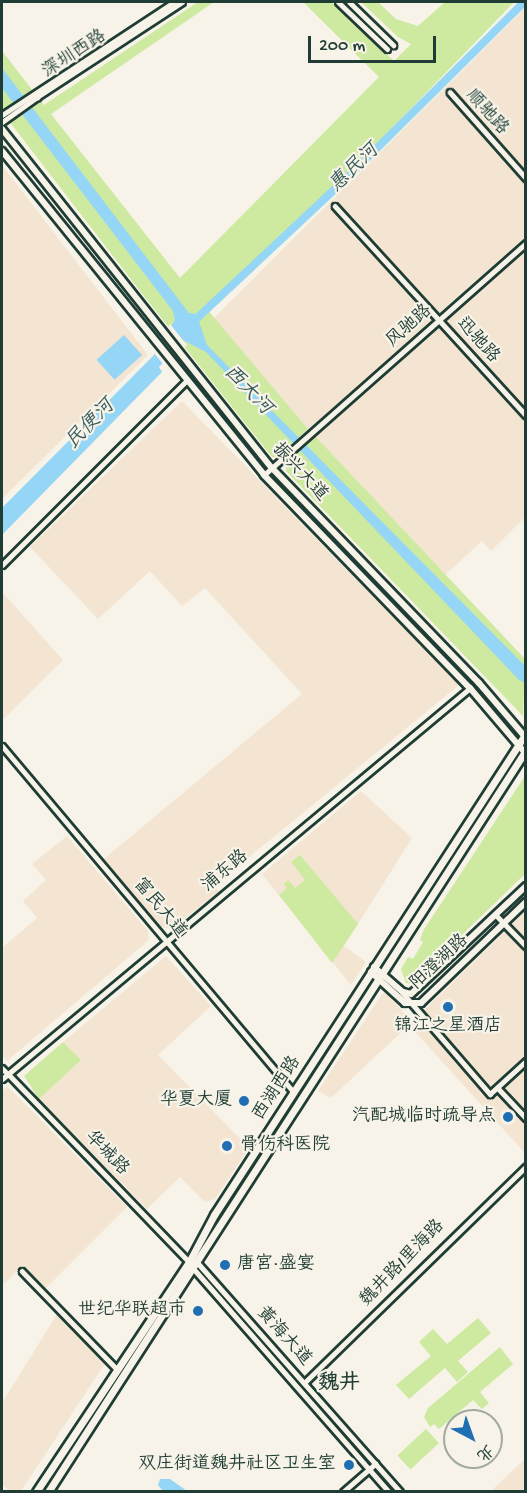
<!DOCTYPE html>
<html>
<head>
<meta charset="utf-8">
<style>
	body { margin:0 }
	#map { position:relative; width:527px; height:1493px; overflow:hidden; background:#f7f3e8; font-family:"Gochi Hand","LXGW WenKai TC",sans-serif }
	div>[style] { position:absolute }
	[style*='--x'] { left:calc(var(--x)*1px); top:calc(var(--y)*1px); width:calc(var(--w)*1px); rotate:calc(var(--a)*1deg) }
	.built>* { inset:0; background:#f3e5d1 }
	.green>* { inset:0; background:#cee9a0; transform-origin:0 0 }
	.water>* { inset:0; background:#95d6f7; transform-origin:0 0 }
	.pier>* { inset:0; background:#f7f3e8 }
	.river>* { height:8px; margin:-4px; padding:0 4px; transform-origin:4px; border-radius:4px; background:#95d6f7 }
	.roads { filter:drop-shadow(2px 0 #1f3d34) drop-shadow(-2px 0 #1f3d34) drop-shadow(0 2px #1f3d34) drop-shadow(0 -2px #1f3d34) }
	.minor>* { height:4.5px; margin:-2.25px; padding:0 2.25px; transform-origin:2.25px; border-radius:2.25px; background:#f7f3e8 }
	.tertiary>* { height:5px; margin:-2.5px; padding:0 2.5px; transform-origin:2.5px; border-radius:2.5px; background:#f7f3e8 }
	.secondary>* { height:6px; margin:-3px; padding:0 3px; transform-origin:3px; border-radius:3px; background:#f7f3e8 }
	.primary>* { height:7px; margin:-3.5px; padding:0 3.5px; transform-origin:3.5px; border-radius:3.5px; background:#f7f3e8 }
	.dots>* { width:16px; height:16px; translate:-50% -50%; box-sizing:border-box; border:3px solid #f7f3e8; border-radius:50% }
	span { translate:-50% -50%; white-space:nowrap; text-align:center; line-height:1.15; -webkit-text-stroke:4.5px #f7f3e8; paint-order:stroke }
	.street-label { font-size:18px; color:#1f3d34 }
	.poi-label { font-size:18px; color:#1f3d34 }
	.right { translate:-100% -50%; text-align:right }
	.left { translate:0 -50%; text-align:left }
	.water-label { font-size:20px; color:#375c5b; font-style:italic }
	.quarter-label { font-size:21px; color:#1f3d34; font-weight:700 }
	.frame { position:absolute; inset:0; border:3px solid #1f3d34; pointer-events:none }
	.north { position:absolute; left:443px; top:1409px; width:60px; height:60px; box-sizing:border-box; background:#f7f3e8; border:2px solid #a1aaa0; border-radius:50%; rotate:139deg; font-size:16px; font-weight:700; line-height:24px; text-align:center; color:#1f3d34 }
	.north::after { content:''; display:block; margin:auto; width:21px; height:27px; background:#1f6fb2; clip-path:polygon(50% 0,100% 100%,50% 72%,0 100%) }
	.scale { position:absolute; left:308px; top:36px; width:128px; height:27px; box-sizing:border-box; border:3px solid #1f3d34; border-top:0; padding-left:8px; font-size:18px; line-height:21px; white-space:nowrap; color:#1f3d34; -webkit-text-stroke:4px #f7f3e8; paint-order:stroke }
</style>
</head>
<body>
<div id="map">
	<div class="built">
		<i style="clip-path:polygon(525px 8px,525px 517px,491px 551px,482px 541px,445px 575px,209px 323px)"></i>
		<i style="clip-path:polygon(2px 165px,148px 355px,2px 499px)"></i>
		<i style="clip-path:polygon(182px 401px,459px 685px,215px 885px,219px 891px,173px 928px,159px 927px,104px 859px,302px 694px,205px 588px,182px 606px,150px 571px,98px 619px,30px 547px)"></i>
		<i style="clip-path:polygon(2px 592px,63px 660px,2px 721px)"></i>
		<i style="clip-path:polygon(361px 791px,412px 838px,344px 946px,366px 962px,351px 985px,262px 874px)"></i>
		<i style="clip-path:polygon(67px 836px,148px 931px,149px 940px,7px 1061px,2px 1055px,2px 948px,37px 918px,23px 901px,46px 880px,32px 864px)"></i>
		<i style="clip-path:polygon(525px 912px,525px 1153px,409px 1025px,331px 1098px,318px 1091px,382px 994px,386px 993px,404px 1013px,409px 1025px)"></i>
		<i style="clip-path:polygon(166px 956px,211px 1006px,158px 1055px,249px 1148px,215px 1199px,205px 1202px,180px 1177px,147px 1209px,39px 1099px,81px 1060px,63px 1042px)"></i>
		<i style="clip-path:polygon(7px 1086px,127px 1207px,41px 1293px,18px 1270px,2px 1286px,2px 1091px)"></i>
		<i style="clip-path:polygon(59px 1311px,106px 1362px,21px 1491px,9px 1491px,2px 1484px,2px 1403px)"></i>
		<i style="clip-path:polygon(525px 1459px,525px 1491px,491px 1491px)"></i>
	</div>
	<div class="green">
		<i style="clip-path:polygon(198px 2px,214px 2px,51px 114px,180px 278px,379px 77px,303px 2px,331px 2px,394px 61px,411px 44px,398px 37px,361px 2px,378px 2px,396px 19px,418px 26px,445px 2px,514px 2px,365px 156px,206px 308px,308px 429px,277px 457px,272px 457px,140px 291px,2px 112px,2px 51px,44px 105px)"></i>
		<i style="clip-path:polygon(315px 436px,525px 659px,523px 716px,286px 471px,287px 463px)"></i>
		<i style="clip-path:polygon(525px 776px,525px 874px,411px 984px,406px 983px,401px 969px,408px 957px,413px 959px,423px 942px,420px 940px,423px 931px)"></i>
		<i style="clip-path:polygon(300px 855px,358px 924px,332px 963px,279px 895px,287px 888px,284px 884px,288px 880px,295px 888px,305px 880px,291px 862px)"></i>
		<i style="clip-path:polygon(63px 1042px,81px 1060px,39px 1099px,24px 1076px)"></i>
		<i style="clip-path:polygon(478px 1318px,491px 1333px,458px 1361px,468px 1372px,457px 1382px,445px 1368px,409px 1399px,396px 1385px,431px 1356px,419px 1342px,433px 1329px,447px 1344px)"></i>
		<i style="clip-path:polygon(500px 1347px,513px 1364px,480px 1392px,489px 1403px,482px 1409px,473px 1400px,439px 1429px,434px 1424px,430px 1427px,424px 1417px,428px 1408px)"></i>
		<i style="left:426px;top:1429px;width:19px;height:39px;rotate:47deg"></i>
	</div>
	<div class="water">
		<i style="clip-path:polygon(2px 68px,189px 313px,203px 315px,199px 322px,207px 345px,525px 666px,525px 683px,519px 680px,206px 352px,185px 341px,159px 367px,162px 372px,2px 535px,2px 508px,153px 356px,175px 320px,173px 311px,2px 88px)"></i>
		<i style="left:124px;top:335px;width:27px;height:37px;rotate:48deg"></i>
		<i style="clip-path:polygon(160px 1479px,170px 1479px,187px 1491px,163px 1491px,158px 1485px)"></i>
	</div>
	<div class="pier">
		<i style="clip-path:polygon(170px 324px,187px 345px,164px 365px,153px 352px)"></i>
	</div>
	<div class="river">
		<i style="--x:195;--y:320;--w:214;--a:-43.1"></i>
		<i style="--x:351;--y:174;--w:244;--a:-44.8"></i>
	</div>
	<div class="roads">
		<div class="minor">
			<i style="--x:450;--y:92;--w:115;--a:48.5"></i>
			<i style="--x:335;--y:206;--w:283;--a:47.6"></i>
			<i style="--x:264;--y:475;--w:350;--a:-41.5"></i>
			<i style="--x:496;--y:915;--w:43;--a:45.9"></i>
			<i style="--x:402;--y:992;--w:135;--a:49.2"></i>
			<i style="--x:490;--y:1094;--w:49;--a:-42.5"></i>
			<i style="--x:2;--y:1068;--w:8;--a:45"></i>
			<i style="--x:498;--y:1088;--w:41;--a:47"></i>
			<i style="--x:22;--y:1271;--w:136;--a:45.9"></i>
			<i style="--x:343;--y:1492;--w:43;--a:-41.2"></i>
		</div>
		<div class="tertiary">
			<i style="--x:338;--y:2;--w:68;--a:43.8"></i>
			<i style="--x:349;--y:2;--w:62;--a:44.3"></i>
			<i style="--x:35;--y:94;--w:4;--a:56"></i>
			<i style="--x:37;--y:97;--w:173;--a:-33.2"></i>
			<i style="--x:2;--y:115;--w:206;--a:-33.3"></i>
			<i style="--x:2;--y:122;--w:43;--a:-35.5"></i>
			<i style="--x:2;--y:565;--w:262;--a:-45"></i>
			<i style="--x:2;--y:746;--w:452;--a:49.9"></i>
			<i style="--x:8;--y:1074;--w:261;--a:46.1"></i>
			<i style="--x:2;--y:1079;--w:610;--a:-39.88"></i>
			<i style="--x:194;--y:1259;--w:311;--a:48.5"></i>
			<i style="--x:191;--y:1266;--w:300;--a:48.8"></i>
			<i style="--x:304;--y:1383;--w:310;--a:-44.3"></i>
		</div>
		<div class="secondary">
			<i style="--x:2;--y:129;--w:433;--a:51.5"></i>
			<i style="--x:272;--y:468;--w:298;--a:46.1"></i>
			<i style="--x:479;--y:683;--w:72;--a:49.5"></i>
			<i style="--x:2;--y:151;--w:417;--a:51"></i>
			<i style="--x:264;--y:475;--w:296;--a:46"></i>
			<i style="--x:470;--y:688;--w:87;--a:49.7"></i>
			<i style="--x:374;--y:967;--w:38;--a:41"></i>
			<i style="--x:403;--y:992;--w:8;--a:14"></i>
			<i style="--x:411;--y:994;--w:158;--a:-43.2"></i>
			<i style="--x:371;--y:972;--w:46;--a:42.4"></i>
			<i style="--x:405;--y:1003;--w:16;--a:0"></i>
			<i style="--x:421;--y:1003;--w:146;--a:-43.9"></i>
		</div>
		<div class="primary">
			<i style="--x:36;--y:1492;--w:276;--a:-56.4"></i>
			<i style="--x:189;--y:1262;--w:53;--a:-62"></i>
			<i style="--x:214;--y:1215;--w:574;--a:-57.08"></i>
			<i style="--x:48;--y:1492;--w:883;--a:-57.21"></i>
		</div>
	</div>
	<div class="dots">
		<i style="left:448px;top:1007px;background:#1f6fb2"></i>
		<i style="left:244px;top:1101px;background:#1f6fb2"></i>
		<i style="left:508px;top:1117px;background:#1f6fb2"></i>
		<i style="left:227px;top:1146px;background:#1f6fb2"></i>
		<i style="left:225px;top:1265px;background:#1f6fb2"></i>
		<i style="left:198px;top:1311px;background:#1f6fb2"></i>
		<i style="left:349px;top:1465px;background:#1f6fb2"></i>
	</div>
	<div class="street-label">
		<span style="left:75px;top:55px;rotate:-33deg">深圳西路</span>
		<span style="left:486px;top:113px;rotate:48deg">顺驰路</span>
		<span style="left:410px;top:327px;rotate:-42deg">风驰路</span>
		<span style="left:477px;top:341px;rotate:48deg">迅驰路</span>
		<span style="left:299px;top:473px;rotate:47deg">振兴大道</span>
		<span style="left:226px;top:872px;rotate:-40deg">浦东路</span>
		<span style="left:159px;top:909px;rotate:50deg">富民大道</span>
		<span style="left:440px;top:963px;rotate:-43deg">阳澄湖路</span>
		<span style="left:278px;top:1089px;rotate:-57deg">西湖西路</span>
		<span style="left:106px;top:1154px;rotate:46deg">华城路</span>
		<span style="left:403px;top:1264px;rotate:-46deg">魏井路/里海路</span>
		<span style="left:283px;top:1337px;rotate:48deg">黄海大道</span>
	</div>
	<div class="poi-label">
		<span style="left:448px;top:1027px">锦江之星酒店</span>
		<span class="right" style="left:232px;top:1101px">华夏大厦</span>
		<span class="right" style="left:496px;top:1117px">汽配城临时疏导点</span>
		<span class="left" style="left:240px;top:1146px">骨伤科医院</span>
		<span class="left" style="left:237px;top:1265px">唐宫·盛宴</span>
		<span class="right" style="left:186px;top:1311px">世纪华联超市</span>
		<span class="right" style="left:336px;top:1465px">双庄街道魏井社区卫生室</span>
	</div>
	<div class="water-label">
		<span style="left:355px;top:169px;rotate:-44deg">惠民河</span>
		<span style="left:247px;top:391px;rotate:46deg">西大河</span>
		<span style="left:91px;top:425px;rotate:-46deg">民便河</span>
	</div>
	<div class="quarter-label">
		<span style="left:339px;top:1385px">魏井</span>
	</div>
	<div class="frame"></div>
	<div class="north">北</div>
	<div class="scale">200 m</div>
</div>
</body>
</html>
